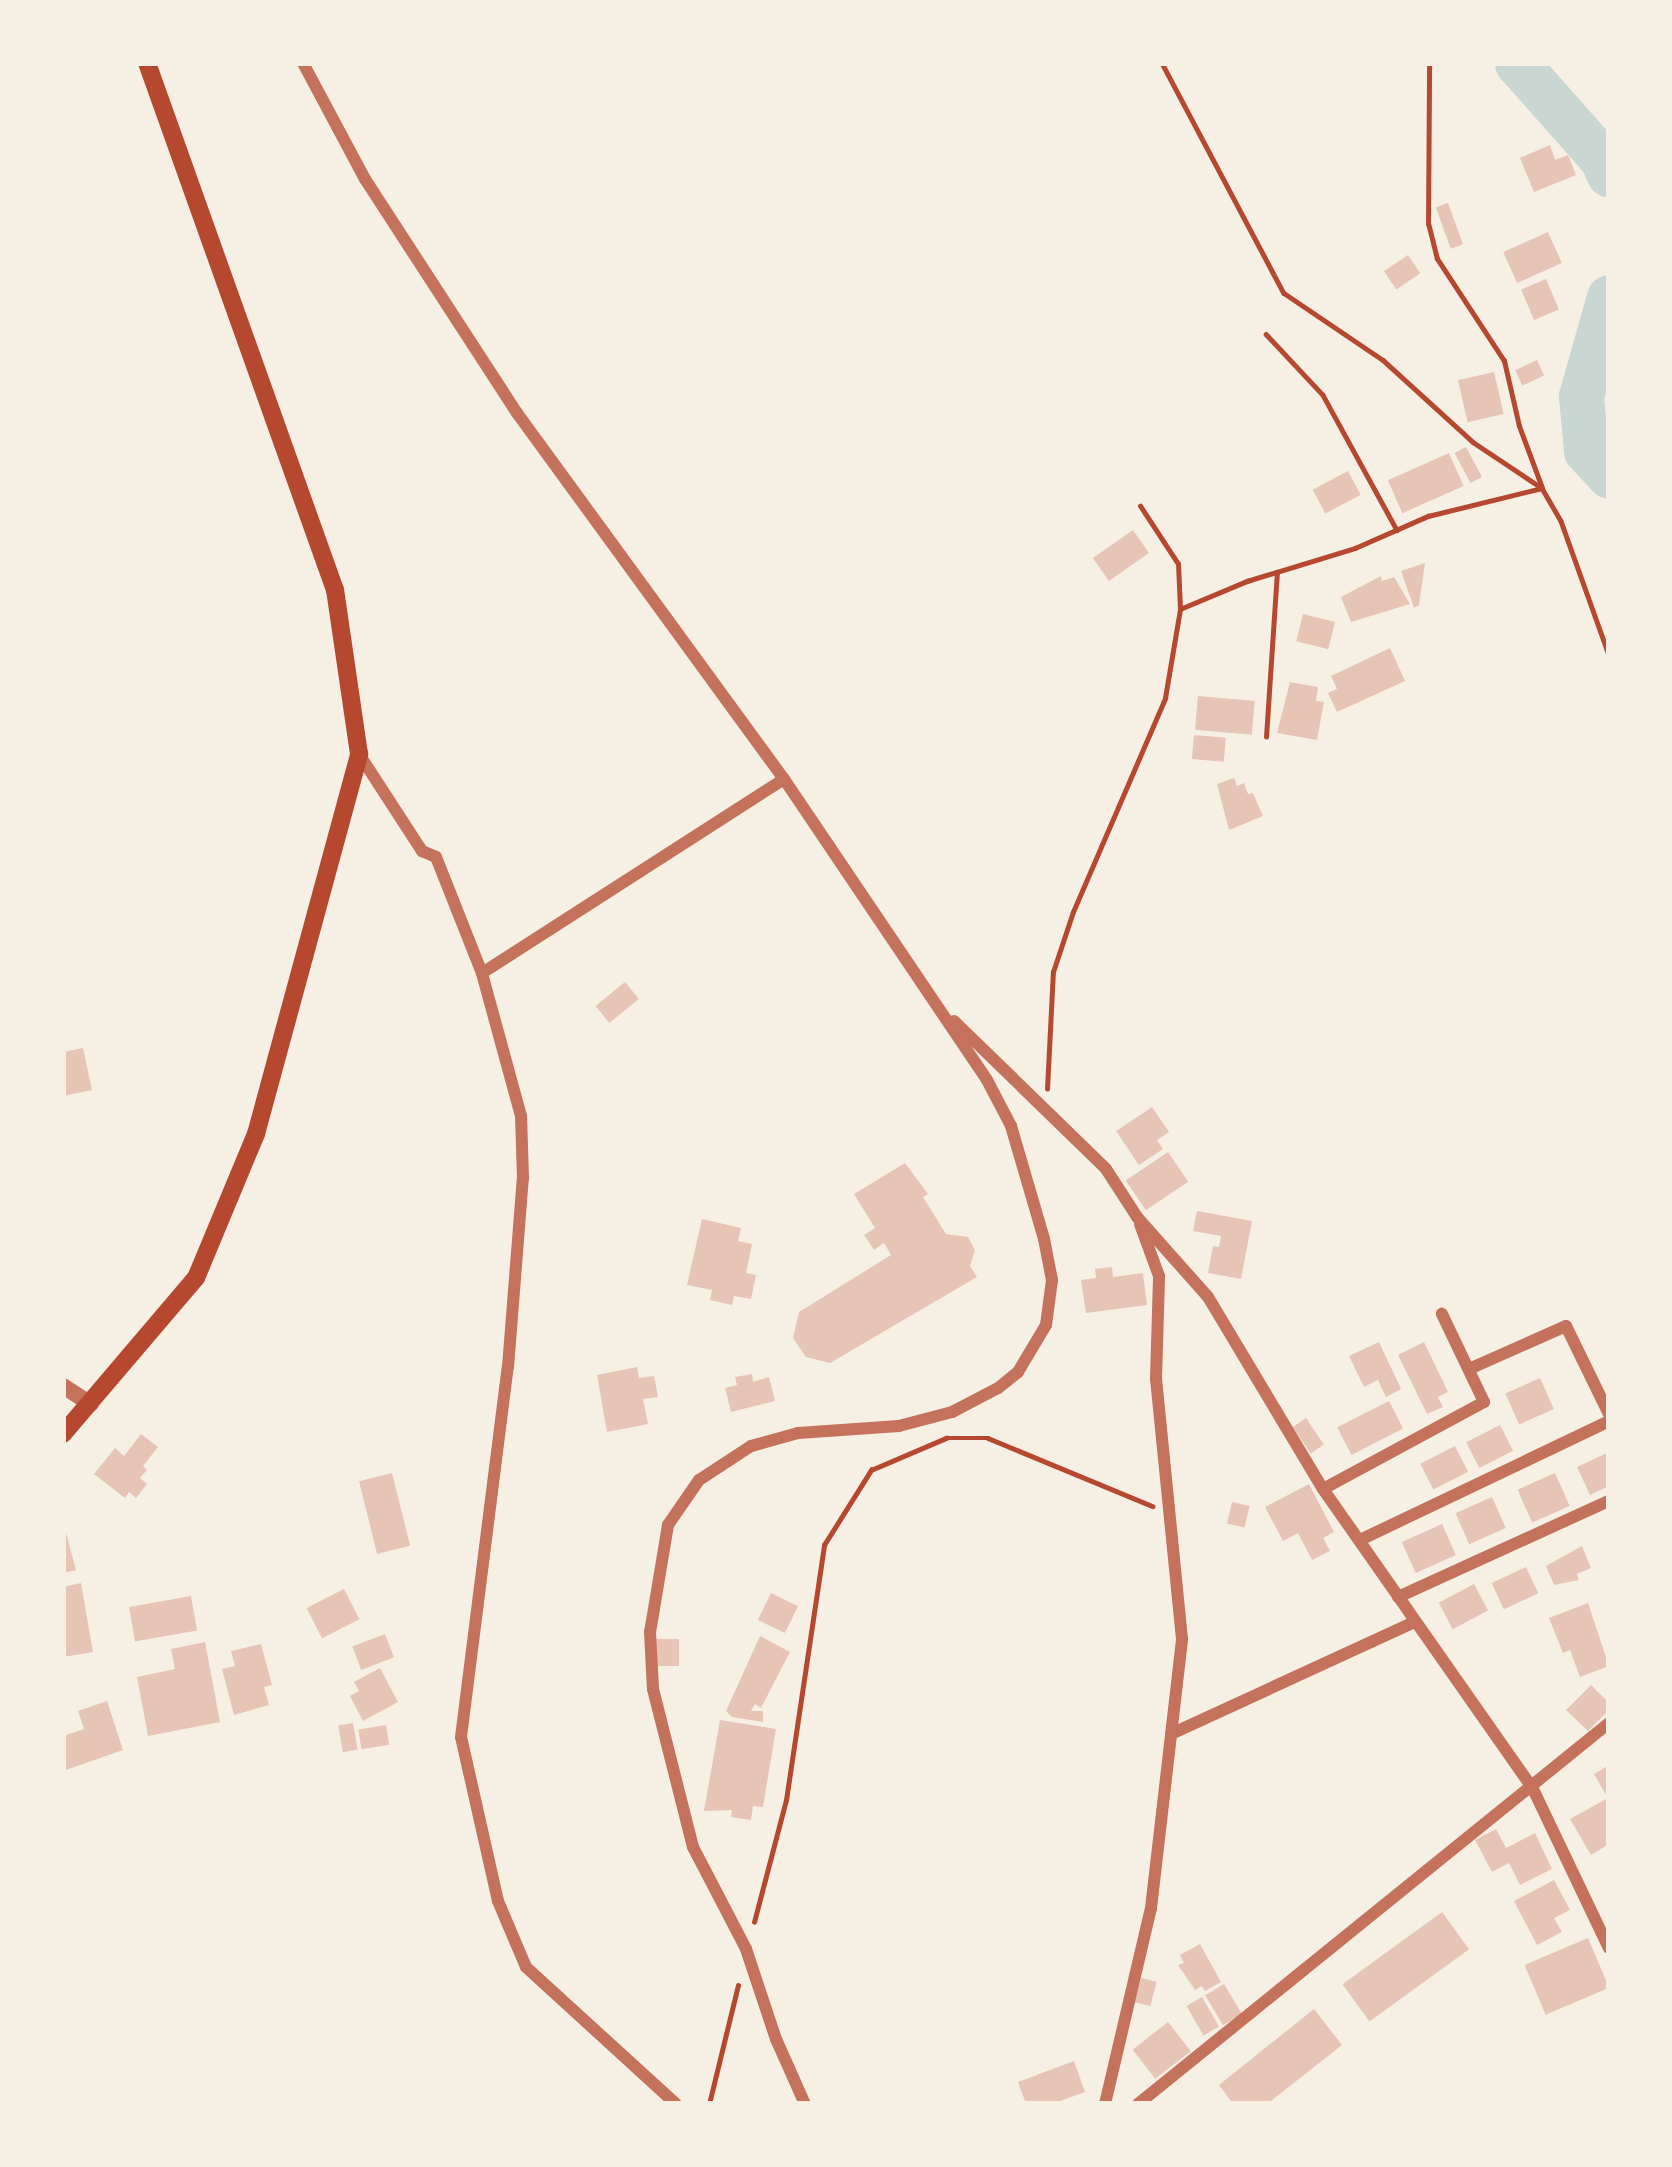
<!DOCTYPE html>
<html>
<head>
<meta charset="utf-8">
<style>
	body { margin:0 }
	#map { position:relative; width:1672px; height:2167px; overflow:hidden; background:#f6efe4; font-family:Arial,sans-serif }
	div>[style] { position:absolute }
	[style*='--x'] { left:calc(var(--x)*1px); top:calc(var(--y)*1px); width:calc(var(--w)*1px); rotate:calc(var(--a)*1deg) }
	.river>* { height:45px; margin:-22.5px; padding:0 22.5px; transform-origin:22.5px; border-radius:22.5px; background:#c9d6d2 }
	.building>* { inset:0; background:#e6c5b7; transform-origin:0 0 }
	.path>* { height:4.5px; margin:-2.25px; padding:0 2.25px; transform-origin:2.25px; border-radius:2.25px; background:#b5482f }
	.minor>* { height:12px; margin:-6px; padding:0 6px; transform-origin:6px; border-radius:6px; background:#c5725c }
	.tertiary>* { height:16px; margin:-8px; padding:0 8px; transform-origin:8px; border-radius:8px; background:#c5725c }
	.secondary>* { height:18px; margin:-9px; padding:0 9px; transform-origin:9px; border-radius:9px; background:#b5482f }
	span { translate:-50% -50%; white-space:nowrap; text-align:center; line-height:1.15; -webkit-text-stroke:9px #f6efe4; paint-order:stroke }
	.frame { position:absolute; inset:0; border:66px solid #f6efe4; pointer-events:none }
</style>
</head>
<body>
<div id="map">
	<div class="river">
		<i style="--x:1517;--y:63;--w:128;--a:48.5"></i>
		<i style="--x:1602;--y:159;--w:17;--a:66"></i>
		<i style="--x:1609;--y:297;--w:103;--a:105.8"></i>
		<i style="--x:1581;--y:396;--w:55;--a:84.8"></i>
		<i style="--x:1586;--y:451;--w:34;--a:47"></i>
	</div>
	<div class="building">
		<i style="clip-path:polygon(1550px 145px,1555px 160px,1568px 155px,1576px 175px,1534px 192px,1520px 158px)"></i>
		<i style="left:1448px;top:203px;width:44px;height:13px;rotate:70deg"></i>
		<i style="left:1548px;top:232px;width:34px;height:49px;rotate:66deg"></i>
		<i style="left:1408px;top:255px;width:22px;height:29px;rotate:56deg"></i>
		<i style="left:1546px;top:279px;width:33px;height:27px;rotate:67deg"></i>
		<i style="left:1537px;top:360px;width:17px;height:24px;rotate:65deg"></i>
		<i style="left:1494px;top:372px;width:43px;height:37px;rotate:77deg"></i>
		<i style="left:1466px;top:447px;width:34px;height:13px;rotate:62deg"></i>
		<i style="left:1449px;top:453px;width:36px;height:67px;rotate:66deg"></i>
		<i style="left:1348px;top:471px;width:27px;height:40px;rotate:62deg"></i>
		<i style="left:1133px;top:530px;width:28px;height:49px;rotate:55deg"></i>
		<i style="clip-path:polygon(1425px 563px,1419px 605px,1414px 608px,1401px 571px)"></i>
		<i style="clip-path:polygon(1381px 576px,1382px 581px,1394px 577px,1410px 604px,1351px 622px,1341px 597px)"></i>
		<i style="left:1303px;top:614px;width:33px;height:28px;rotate:14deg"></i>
		<i style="clip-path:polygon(1390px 648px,1405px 681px,1337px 712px,1328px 693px,1337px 689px,1331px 676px)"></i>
		<i style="clip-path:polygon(1290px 682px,1318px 687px,1316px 701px,1324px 702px,1317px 740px,1277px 733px)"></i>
		<i style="left:1198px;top:696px;width:57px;height:34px;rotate:5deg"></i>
		<i style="left:1194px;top:735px;width:32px;height:24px;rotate:5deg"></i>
		<i style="clip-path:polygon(1234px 778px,1237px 786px,1244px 783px,1248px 794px,1253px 793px,1263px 816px,1229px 830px,1217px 784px)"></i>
		<i style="left:625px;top:982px;width:22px;height:38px;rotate:51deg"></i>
		<i style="clip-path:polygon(83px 1048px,92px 1090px,63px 1096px,63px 1052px)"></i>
		<i style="clip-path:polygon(1152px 1107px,1169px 1132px,1157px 1140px,1163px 1149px,1139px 1165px,1116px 1131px)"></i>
		<i style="left:1168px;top:1152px;width:36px;height:51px;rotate:56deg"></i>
		<i style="clip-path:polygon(905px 1163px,928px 1194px,923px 1197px,946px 1234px,968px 1237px,975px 1250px,970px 1266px,977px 1277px,830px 1363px,806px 1357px,793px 1338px,799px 1312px,891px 1255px,884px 1243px,874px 1250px,864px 1235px,875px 1228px,854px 1194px)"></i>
		<i style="clip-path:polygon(1197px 1211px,1252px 1221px,1241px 1279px,1208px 1273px,1213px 1246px,1219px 1247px,1221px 1236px,1193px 1231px)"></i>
		<i style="clip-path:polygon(702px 1219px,741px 1228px,738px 1241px,752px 1244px,746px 1273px,756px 1275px,751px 1299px,734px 1296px,732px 1305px,710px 1300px,712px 1290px,687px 1285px)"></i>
		<i style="clip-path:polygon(1112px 1267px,1113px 1277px,1143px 1273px,1147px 1305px,1086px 1313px,1081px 1280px,1096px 1278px,1095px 1269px)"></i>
		<i style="clip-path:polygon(1379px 1342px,1401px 1389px,1386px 1397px,1378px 1380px,1364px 1387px,1349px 1356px)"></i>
		<i style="clip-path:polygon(1424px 1342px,1448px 1392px,1438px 1397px,1443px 1407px,1427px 1414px,1398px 1355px)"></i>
		<i style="clip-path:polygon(637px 1367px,639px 1378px,654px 1376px,658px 1397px,643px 1399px,648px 1424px,607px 1432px,597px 1375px)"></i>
		<i style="clip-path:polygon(752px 1374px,753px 1382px,769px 1377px,775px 1401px,731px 1412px,725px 1388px,737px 1385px,735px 1377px)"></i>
		<i style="left:1540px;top:1378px;width:34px;height:38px;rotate:66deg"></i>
		<i style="left:1389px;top:1401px;width:31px;height:58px;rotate:63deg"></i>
		<i style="left:1306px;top:1418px;width:32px;height:16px;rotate:56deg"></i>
		<i style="left:1500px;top:1425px;width:29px;height:38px;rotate:63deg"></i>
		<i style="clip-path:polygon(141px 1434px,158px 1447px,143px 1466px,147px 1470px,140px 1478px,147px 1484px,136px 1498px,129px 1492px,125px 1498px,94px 1474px,115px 1448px,124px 1456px)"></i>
		<i style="left:1455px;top:1446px;width:29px;height:39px;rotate:63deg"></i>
		<i style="clip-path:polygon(1609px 1452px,1609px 1486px,1590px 1495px,1577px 1467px)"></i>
		<i style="left:392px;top:1473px;width:75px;height:34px;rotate:76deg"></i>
		<i style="left:1555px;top:1473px;width:36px;height:41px;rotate:66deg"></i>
		<i style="clip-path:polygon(1309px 1484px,1334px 1532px,1323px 1538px,1330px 1551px,1312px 1560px,1298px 1533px,1283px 1541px,1265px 1507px)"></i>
		<i style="left:1492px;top:1497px;width:34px;height:40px;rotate:66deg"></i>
		<i style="left:1232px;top:1502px;width:18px;height:22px;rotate:13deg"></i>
		<i style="clip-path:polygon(63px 1522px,76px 1570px,63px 1573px)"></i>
		<i style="left:1442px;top:1524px;width:34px;height:44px;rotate:66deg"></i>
		<i style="clip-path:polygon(1582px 1546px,1591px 1568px,1577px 1574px,1579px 1580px,1554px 1585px,1546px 1566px)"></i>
		<i style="left:1526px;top:1567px;width:29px;height:38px;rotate:65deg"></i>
		<i style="clip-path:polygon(81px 1583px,93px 1652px,63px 1657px,63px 1587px)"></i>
		<i style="left:1474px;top:1584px;width:30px;height:40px;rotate:62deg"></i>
		<i style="left:344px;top:1589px;width:34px;height:42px;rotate:63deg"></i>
		<i style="left:771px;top:1593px;width:30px;height:30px;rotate:26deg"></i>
		<i style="left:191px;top:1596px;width:35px;height:63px;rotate:80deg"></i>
		<i style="clip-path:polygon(1588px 1603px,1609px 1666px,1580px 1677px,1570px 1650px,1563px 1653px,1549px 1618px)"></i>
		<i style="left:385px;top:1634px;width:25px;height:35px;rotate:69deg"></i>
		<i style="clip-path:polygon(760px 1636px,790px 1652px,761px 1708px,755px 1704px,751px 1711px,763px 1711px,763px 1722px,732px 1717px,726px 1711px)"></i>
		<i style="left:655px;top:1639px;width:24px;height:27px"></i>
		<i style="clip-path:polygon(205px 1642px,220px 1722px,148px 1736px,137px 1677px,175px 1669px,171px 1649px)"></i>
		<i style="clip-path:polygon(261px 1644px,272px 1685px,264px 1687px,269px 1705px,234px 1715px,222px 1669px,235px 1666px,231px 1651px)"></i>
		<i style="clip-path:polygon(380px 1668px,398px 1702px,363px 1721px,350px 1696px,359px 1691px,354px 1682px)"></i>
		<i style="clip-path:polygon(1591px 1685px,1609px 1703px,1609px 1710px,1588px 1731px,1566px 1710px)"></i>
		<i style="clip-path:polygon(107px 1701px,123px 1750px,63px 1771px,63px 1736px,84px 1729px,78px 1711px)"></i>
		<i style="clip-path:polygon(720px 1720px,776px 1729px,763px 1807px,753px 1806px,751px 1820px,731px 1817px,732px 1810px,704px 1811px)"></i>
		<i style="left:353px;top:1723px;width:27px;height:15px;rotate:80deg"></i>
		<i style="left:386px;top:1725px;width:20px;height:28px;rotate:81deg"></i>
		<i style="clip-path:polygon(1609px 1765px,1609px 1844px,1591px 1855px,1570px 1819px,1608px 1798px,1594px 1774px)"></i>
		<i style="clip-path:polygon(1496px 1829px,1506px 1848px,1535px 1833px,1552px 1869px,1520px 1885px,1509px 1863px,1492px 1872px,1475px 1840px)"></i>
		<i style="clip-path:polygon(1554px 1880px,1570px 1910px,1554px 1918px,1562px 1932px,1537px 1945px,1514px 1901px)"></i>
		<i style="left:1442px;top:1912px;width:46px;height:123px;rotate:54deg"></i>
		<i style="left:1588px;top:1938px;width:54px;height:69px;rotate:67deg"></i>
		<i style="clip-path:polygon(1200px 1944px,1221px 1982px,1205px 1991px,1202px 1986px,1195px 1990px,1178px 1965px,1184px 1963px,1180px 1955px)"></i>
		<i style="left:1141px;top:1978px;width:16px;height:25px;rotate:14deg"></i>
		<i style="left:1224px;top:1984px;width:35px;height:22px;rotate:59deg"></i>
		<i style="left:1202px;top:1997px;width:34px;height:18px;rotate:60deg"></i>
		<i style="clip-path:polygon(1314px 2009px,1342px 2045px,1267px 2104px,1233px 2104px,1219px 2085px)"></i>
		<i style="left:1168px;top:2022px;width:37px;height:45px;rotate:52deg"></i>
		<i style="clip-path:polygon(1074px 2061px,1085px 2092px,1052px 2104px,1026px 2104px,1018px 2082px)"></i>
	</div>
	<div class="path">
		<i style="--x:1162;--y:63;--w:260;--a:62.1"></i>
		<i style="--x:1284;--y:293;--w:120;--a:34.1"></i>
		<i style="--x:1383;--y:360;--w:122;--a:42.3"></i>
		<i style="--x:1473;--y:442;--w:83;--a:33.7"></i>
		<i style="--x:1542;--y:488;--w:38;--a:60"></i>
		<i style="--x:1561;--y:521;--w:142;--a:70.3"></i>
		<i style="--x:1266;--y:334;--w:83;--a:46.9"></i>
		<i style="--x:1323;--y:395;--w:154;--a:61.3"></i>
		<i style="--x:1180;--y:609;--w:73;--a:-22.7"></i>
		<i style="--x:1247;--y:581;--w:113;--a:-17"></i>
		<i style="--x:1355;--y:548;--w:80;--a:-23.7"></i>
		<i style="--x:1428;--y:516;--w:117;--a:-13.8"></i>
		<i style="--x:1542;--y:488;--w:66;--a:-110.4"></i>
		<i style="--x:1519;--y:426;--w:67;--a:-103"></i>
		<i style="--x:1504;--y:361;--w:122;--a:-123.3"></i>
		<i style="--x:1437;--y:259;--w:36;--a:-104"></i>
		<i style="--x:1428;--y:224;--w:161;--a:-89.6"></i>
		<i style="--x:1266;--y:737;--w:165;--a:-86.2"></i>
		<i style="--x:1047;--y:1089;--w:117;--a:-87.1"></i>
		<i style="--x:1053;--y:972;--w:63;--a:-71.6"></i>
		<i style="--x:1073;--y:912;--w:233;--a:-66.7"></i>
		<i style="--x:1165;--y:698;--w:90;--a:-80.4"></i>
		<i style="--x:1180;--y:609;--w:45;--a:-92.5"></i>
		<i style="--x:1178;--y:564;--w:69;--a:-123.2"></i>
		<i style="--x:754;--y:1922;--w:126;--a:-75.3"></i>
		<i style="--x:786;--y:1800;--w:258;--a:-81.5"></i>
		<i style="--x:824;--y:1545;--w:89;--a:-57.9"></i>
		<i style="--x:871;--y:1470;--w:82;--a:-23.1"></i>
		<i style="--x:946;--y:1438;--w:42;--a:0"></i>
		<i style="--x:988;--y:1438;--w:178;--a:22.5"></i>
		<i style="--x:709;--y:2104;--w:122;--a:-76.3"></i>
	</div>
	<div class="minor">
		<i style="--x:303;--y:63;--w:132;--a:61.9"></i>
		<i style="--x:365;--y:179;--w:279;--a:57"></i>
		<i style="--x:517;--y:413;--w:453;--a:53.9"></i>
		<i style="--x:784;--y:779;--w:363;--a:56"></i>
		<i style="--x:987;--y:1080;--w:52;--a:62.4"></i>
		<i style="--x:1011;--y:1126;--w:118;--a:73.7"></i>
		<i style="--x:1044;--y:1239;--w:42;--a:79"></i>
		<i style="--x:1052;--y:1280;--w:45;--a:97.6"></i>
		<i style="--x:1046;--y:1325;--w:55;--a:120.8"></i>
		<i style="--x:1018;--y:1372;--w:26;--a:141"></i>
		<i style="--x:998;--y:1388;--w:52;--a:152.4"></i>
		<i style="--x:952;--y:1412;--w:55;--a:165.2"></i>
		<i style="--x:899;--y:1426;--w:101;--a:176"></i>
		<i style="--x:798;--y:1433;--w:49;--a:164.5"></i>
		<i style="--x:751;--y:1446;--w:62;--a:146.8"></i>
		<i style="--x:699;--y:1480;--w:55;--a:124.6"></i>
		<i style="--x:668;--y:1525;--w:109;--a:99.5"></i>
		<i style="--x:650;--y:1632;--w:57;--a:87"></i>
		<i style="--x:653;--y:1689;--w:163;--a:75.8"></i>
		<i style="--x:693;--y:1847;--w:115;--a:62.5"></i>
		<i style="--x:746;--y:1949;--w:95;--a:71.6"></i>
		<i style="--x:776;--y:2039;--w:71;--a:66"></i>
		<i style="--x:359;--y:754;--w:116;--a:57"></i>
		<i style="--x:422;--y:851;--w:15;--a:23"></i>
		<i style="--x:436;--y:857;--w:125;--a:68.4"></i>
		<i style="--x:954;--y:1021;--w:212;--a:44.2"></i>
		<i style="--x:1106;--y:1169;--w:57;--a:57.1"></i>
		<i style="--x:1137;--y:1217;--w:107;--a:48.4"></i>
		<i style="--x:1208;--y:1297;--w:224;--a:59.1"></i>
		<i style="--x:1323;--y:1489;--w:366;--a:55"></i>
		<i style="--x:1533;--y:1789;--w:176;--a:64.5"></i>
		<i style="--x:1469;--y:1369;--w:106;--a:-23.9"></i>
		<i style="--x:1566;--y:1326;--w:98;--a:64"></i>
		<i style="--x:1323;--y:1489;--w:183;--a:-28.4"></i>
		<i style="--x:1484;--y:1402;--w:98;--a:-115.5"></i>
		<i style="--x:1362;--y:1539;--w:274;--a:-25.5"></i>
		<i style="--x:1398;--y:1597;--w:232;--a:-24.5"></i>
		<i style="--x:1171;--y:1734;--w:268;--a:-24.7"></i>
		<i style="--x:676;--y:2104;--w:203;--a:-137.6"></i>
		<i style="--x:526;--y:1967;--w:72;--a:-113"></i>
		<i style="--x:498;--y:1901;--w:168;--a:-102.7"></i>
		<i style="--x:461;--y:1737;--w:373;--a:-82.8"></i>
		<i style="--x:508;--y:1367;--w:190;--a:-85.5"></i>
		<i style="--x:523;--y:1178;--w:62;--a:-91.8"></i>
		<i style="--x:521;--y:1116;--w:148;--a:-105.3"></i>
		<i style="--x:482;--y:973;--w:359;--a:-32.7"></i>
		<i style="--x:1105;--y:2104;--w:201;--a:-76.8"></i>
		<i style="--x:1151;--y:1908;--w:271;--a:-83.4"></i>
		<i style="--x:1182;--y:1639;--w:261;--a:-95.7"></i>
		<i style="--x:1156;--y:1379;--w:103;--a:-88.3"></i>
		<i style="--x:1159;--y:1276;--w:55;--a:-110.1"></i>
		<i style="--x:1138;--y:2104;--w:606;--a:-38.97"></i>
	</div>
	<div class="tertiary">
		<i style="--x:63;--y:1386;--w:33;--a:33"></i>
	</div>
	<div class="secondary">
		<i style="--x:63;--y:1434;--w:205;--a:-49.6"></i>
		<i style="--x:196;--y:1278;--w:156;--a:-67.4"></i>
		<i style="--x:256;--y:1134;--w:394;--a:-74.8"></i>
		<i style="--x:359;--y:754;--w:166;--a:-98.3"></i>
		<i style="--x:335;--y:590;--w:560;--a:-109.63"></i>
	</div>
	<div class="frame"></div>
</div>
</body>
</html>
